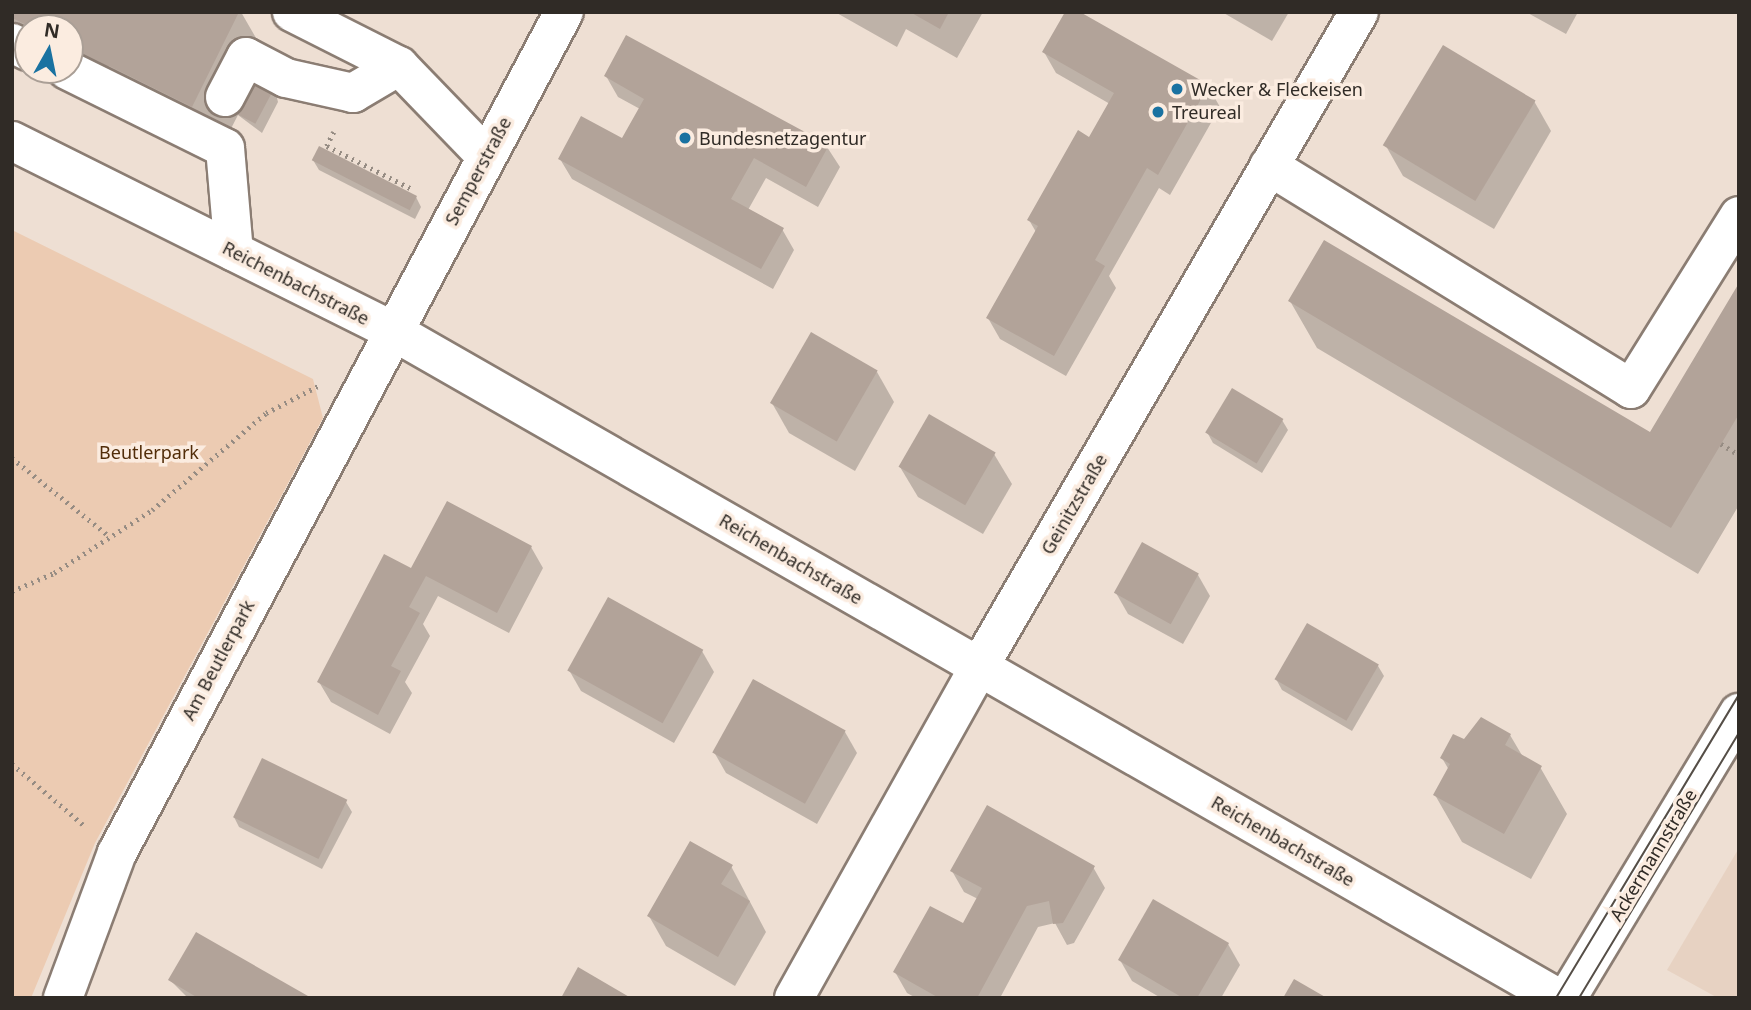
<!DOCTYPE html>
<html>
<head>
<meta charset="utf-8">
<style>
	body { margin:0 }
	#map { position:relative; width:1751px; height:1010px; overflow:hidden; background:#eedfd3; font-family:"Noto Sans",sans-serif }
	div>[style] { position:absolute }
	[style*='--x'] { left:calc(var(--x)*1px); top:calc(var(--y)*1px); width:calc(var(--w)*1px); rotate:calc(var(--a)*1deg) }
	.built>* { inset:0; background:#e7d2c2 }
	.green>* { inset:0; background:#eccbb2 }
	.shadow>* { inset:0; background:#0003 }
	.building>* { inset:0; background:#b2a399; transform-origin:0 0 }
	.path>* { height:4.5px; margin-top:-2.25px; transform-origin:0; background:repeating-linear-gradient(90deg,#968c83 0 2px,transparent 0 7px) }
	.roads { filter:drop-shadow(2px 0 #8b7d73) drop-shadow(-2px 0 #8b7d73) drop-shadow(0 2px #8b7d73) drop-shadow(0 -2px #8b7d73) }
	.minor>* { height:38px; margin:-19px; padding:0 19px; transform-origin:19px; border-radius:19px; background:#fff }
	.tram>* { height:2px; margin:-1px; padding:0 1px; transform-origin:1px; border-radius:1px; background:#554e47 }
	.dots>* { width:19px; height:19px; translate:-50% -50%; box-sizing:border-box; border:4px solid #fbece0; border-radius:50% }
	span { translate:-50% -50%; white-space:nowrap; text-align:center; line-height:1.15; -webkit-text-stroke:7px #fbece0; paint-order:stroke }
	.poi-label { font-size:18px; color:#302b26 }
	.left { translate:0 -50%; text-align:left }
	.street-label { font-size:18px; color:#302b26 }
	.park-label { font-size:18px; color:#522d09 }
	.frame { position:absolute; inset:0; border:14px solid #302b26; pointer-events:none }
	.north { position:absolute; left:14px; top:14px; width:70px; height:70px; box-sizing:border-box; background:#fbece0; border:2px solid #aa9f96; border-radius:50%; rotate:9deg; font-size:19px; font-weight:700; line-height:28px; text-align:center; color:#302b26 }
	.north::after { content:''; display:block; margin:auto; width:24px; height:32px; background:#1a72a1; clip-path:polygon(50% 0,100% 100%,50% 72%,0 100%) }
</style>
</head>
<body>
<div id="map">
	<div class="built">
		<i style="clip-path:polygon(1739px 848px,1739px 998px,1718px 998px,1667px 970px)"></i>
	</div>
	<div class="green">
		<i style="clip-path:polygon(12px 230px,313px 379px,323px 418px,95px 843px,31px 998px,12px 998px)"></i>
	</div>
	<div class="shadow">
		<i style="clip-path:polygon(12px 12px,241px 12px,267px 57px,278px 102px,262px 133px,238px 115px,219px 152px,70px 70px,70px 28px,28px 28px,28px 57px,12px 49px)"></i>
		<i style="clip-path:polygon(835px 12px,983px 12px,957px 58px,906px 29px,897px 47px)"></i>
		<i style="clip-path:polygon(1222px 12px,1289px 12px,1272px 41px)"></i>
		<i style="clip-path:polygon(1526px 12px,1578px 12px,1566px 34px)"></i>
		<i style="clip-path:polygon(1044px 52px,1208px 86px,1220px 107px,1170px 195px,1159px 188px,1109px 276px,1116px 288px,1066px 376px,1000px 339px,988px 318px,1036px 232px,1029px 220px,1090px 139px,1110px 104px,1056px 73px)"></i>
		<i style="clip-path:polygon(606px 76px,827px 147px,840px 167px,818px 207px,766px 178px,748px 210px,782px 229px,794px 250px,773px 289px,572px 179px,560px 159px,623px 141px,640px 109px,618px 97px)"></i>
		<i style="clip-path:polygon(1534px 101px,1551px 131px,1494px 229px,1403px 176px,1386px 146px)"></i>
		<i style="clip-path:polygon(313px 160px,416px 197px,421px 207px,415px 219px,319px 170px)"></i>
		<i style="clip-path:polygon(1739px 286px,1739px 505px,1698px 574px,1317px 348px,1290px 301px,1651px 435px)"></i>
		<i style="clip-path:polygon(877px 372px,894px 402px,855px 471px,789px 433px,772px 403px)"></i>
		<i style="clip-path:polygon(1282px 420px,1288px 430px,1262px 473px,1213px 443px,1207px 432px)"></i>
		<i style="clip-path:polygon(994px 454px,1012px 484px,983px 534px,918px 497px,900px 467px)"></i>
		<i style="clip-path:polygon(531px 547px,543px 568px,509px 633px,438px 596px,423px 624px,430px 636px,405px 682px,412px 693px,390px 734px,331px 702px,319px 682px,411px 570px)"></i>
		<i style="clip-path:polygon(1198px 575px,1210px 596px,1183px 644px,1128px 614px,1116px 593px)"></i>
		<i style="clip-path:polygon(702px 651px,714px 672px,674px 743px,581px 691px,569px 670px)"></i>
		<i style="clip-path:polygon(1378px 666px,1384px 676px,1352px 731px,1282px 690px,1276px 679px)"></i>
		<i style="clip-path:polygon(845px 732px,857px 753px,817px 824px,726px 773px,714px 752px)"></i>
		<i style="clip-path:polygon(1510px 735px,1523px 757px,1540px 767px,1567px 814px,1531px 879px,1462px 842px,1435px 795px,1449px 770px,1442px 758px,1465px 742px)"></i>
		<i style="clip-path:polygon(346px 802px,352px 812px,322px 869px,239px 827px,234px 817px)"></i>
		<i style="clip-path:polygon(731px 866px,766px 932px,735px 986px,666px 946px,649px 916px)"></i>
		<i style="clip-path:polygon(1093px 867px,1105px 888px,1074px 943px,1067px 945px,1055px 923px,1038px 927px,1000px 998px,916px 998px,907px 993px,895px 972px,964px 926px,978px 899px,964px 892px,952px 871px)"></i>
		<i style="clip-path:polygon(1228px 944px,1240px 965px,1221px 998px,1161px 998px,1132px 981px,1120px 960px)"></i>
		<i style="clip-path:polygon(170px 980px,306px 997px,307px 998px,188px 998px)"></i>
	</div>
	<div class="building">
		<i style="clip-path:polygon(12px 12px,239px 12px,192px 107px,109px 66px,101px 81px,70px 66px,70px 28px,33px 28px,12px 18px)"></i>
		<i style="clip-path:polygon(910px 12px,949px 12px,940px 29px)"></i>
		<i style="clip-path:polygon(1065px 12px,1080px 12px,1209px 85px,1158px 175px,1147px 168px,1095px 260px,1105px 266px,1054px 356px,986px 318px,1038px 226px,1027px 220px,1078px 130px,1089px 137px,1114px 93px,1042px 52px)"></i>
		<i style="clip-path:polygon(626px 35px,829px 145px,806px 187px,754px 158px,731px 199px,784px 228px,761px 269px,558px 159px,581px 116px,622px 138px,644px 99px,604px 76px)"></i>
		<i style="left:1443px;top:45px;width:108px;height:117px;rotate:31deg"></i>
		<i style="left:252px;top:79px;width:24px;height:38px;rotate:28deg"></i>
		<i style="left:319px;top:146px;width:110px;height:16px;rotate:27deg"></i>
		<i style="clip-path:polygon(1324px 240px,1650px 432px,1739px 283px,1739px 414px,1671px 528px,1288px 301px)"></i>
		<i style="left:811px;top:332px;width:77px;height:82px;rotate:30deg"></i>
		<i style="left:1232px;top:388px;width:60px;height:52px;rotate:31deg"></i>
		<i style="left:929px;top:414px;width:77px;height:61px;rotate:30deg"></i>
		<i style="clip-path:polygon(447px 501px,532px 546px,497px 613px,426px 576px,409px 607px,420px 613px,391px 666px,401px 671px,378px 715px,317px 682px,384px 554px,411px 568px)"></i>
		<i style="left:1142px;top:542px;width:65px;height:58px;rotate:29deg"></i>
		<i style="left:608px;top:597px;width:109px;height:84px;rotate:29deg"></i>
		<i style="left:1307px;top:623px;width:83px;height:65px;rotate:30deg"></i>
		<i style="left:753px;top:679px;width:106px;height:84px;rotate:29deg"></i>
		<i style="clip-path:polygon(1481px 717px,1511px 734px,1505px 745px,1542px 766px,1504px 834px,1433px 795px,1450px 764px,1440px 758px,1453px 734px,1464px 739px)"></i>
		<i style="left:262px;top:758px;width:95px;height:66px;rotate:26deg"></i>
		<i style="clip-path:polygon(987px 805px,1095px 866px,1063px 923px,1053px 924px,1049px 901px,1027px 906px,977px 998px,939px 998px,893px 972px,930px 906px,963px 923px,982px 888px,950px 871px)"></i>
		<i style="clip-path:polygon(690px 841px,733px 865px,721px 884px,750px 901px,718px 957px,647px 916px)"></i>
		<i style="clip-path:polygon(1153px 899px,1229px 943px,1197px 998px,1183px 998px,1118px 960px)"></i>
		<i style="clip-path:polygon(196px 932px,308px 996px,306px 998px,198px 998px,168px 980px)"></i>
		<i style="clip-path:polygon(578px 967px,631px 998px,561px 998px)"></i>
		<i style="clip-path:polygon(1294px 979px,1327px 998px,1283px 998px)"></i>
	</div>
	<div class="path">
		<i style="--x:334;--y:132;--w:16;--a:117"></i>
		<i style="--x:327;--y:146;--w:97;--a:26.8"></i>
		<i style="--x:1721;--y:444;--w:21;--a:31"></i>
		<i style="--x:12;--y:458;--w:124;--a:38.8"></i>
		<i style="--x:12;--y:591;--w:46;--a:-23.2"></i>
		<i style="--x:54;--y:573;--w:117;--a:-32.7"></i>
		<i style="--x:152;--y:510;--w:150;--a:-40.4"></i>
		<i style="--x:266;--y:413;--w:59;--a:-27.4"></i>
		<i style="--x:12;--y:764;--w:97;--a:40.4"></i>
	</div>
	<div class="roads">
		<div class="minor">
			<i style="--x:292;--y:12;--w:120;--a:26.8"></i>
			<i style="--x:399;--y:66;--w:125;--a:46"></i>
			<i style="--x:12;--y:43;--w:18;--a:27"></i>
			<i style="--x:67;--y:70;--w:176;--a:26.3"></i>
			<i style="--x:225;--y:148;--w:104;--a:85.1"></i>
			<i style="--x:225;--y:97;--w:45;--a:-62.3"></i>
			<i style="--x:246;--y:57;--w:45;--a:27.7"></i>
			<i style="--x:286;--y:78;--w:69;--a:12.6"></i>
			<i style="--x:353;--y:93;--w:53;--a:-30.4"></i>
			<i style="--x:12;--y:141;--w:424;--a:26.5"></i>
			<i style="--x:391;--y:330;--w:1345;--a:29.79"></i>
			<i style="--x:1269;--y:166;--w:425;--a:31.6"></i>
			<i style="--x:1631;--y:389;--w:204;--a:-58"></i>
			<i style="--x:63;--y:998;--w:155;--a:-69.6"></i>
			<i style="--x:117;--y:853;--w:952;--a:-62.01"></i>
			<i style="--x:794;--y:998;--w:379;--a:-60.8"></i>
			<i style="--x:979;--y:667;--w:757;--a:-59.88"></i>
			<i style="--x:1567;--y:998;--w:333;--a:-58.9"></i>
		</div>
	</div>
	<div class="tram">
		<i style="--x:1556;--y:998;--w:354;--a:-58.9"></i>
		<i style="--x:1579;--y:998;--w:310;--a:-58.9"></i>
	</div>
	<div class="dots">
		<i style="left:1177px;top:89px;background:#1a72a1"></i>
		<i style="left:1158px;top:112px;background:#1a72a1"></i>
		<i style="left:685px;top:138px;background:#1a72a1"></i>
	</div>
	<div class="poi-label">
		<span class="left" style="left:1191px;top:89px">Wecker &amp; Fleckeisen</span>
		<span class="left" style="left:1172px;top:112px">Treureal</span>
		<span class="left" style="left:699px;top:138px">Bundesnetzagentur</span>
	</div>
	<div class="street-label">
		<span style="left:478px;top:171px;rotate:-62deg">Semperstraße</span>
		<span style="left:296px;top:283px;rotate:27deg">Reichenbachstraße</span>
		<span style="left:1074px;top:504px;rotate:-60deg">Geinitzstraße</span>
		<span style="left:791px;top:559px;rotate:30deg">Reichenbachstraße</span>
		<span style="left:218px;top:660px;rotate:-62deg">Am Beutlerpark</span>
		<span style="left:1283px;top:841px;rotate:30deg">Reichenbachstraße</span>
		<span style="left:1653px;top:855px;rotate:-59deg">Ackermannstraße</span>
	</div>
	<div class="park-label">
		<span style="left:149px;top:452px">Beutlerpark</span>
	</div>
	<div class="frame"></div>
	<div class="north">N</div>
</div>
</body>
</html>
